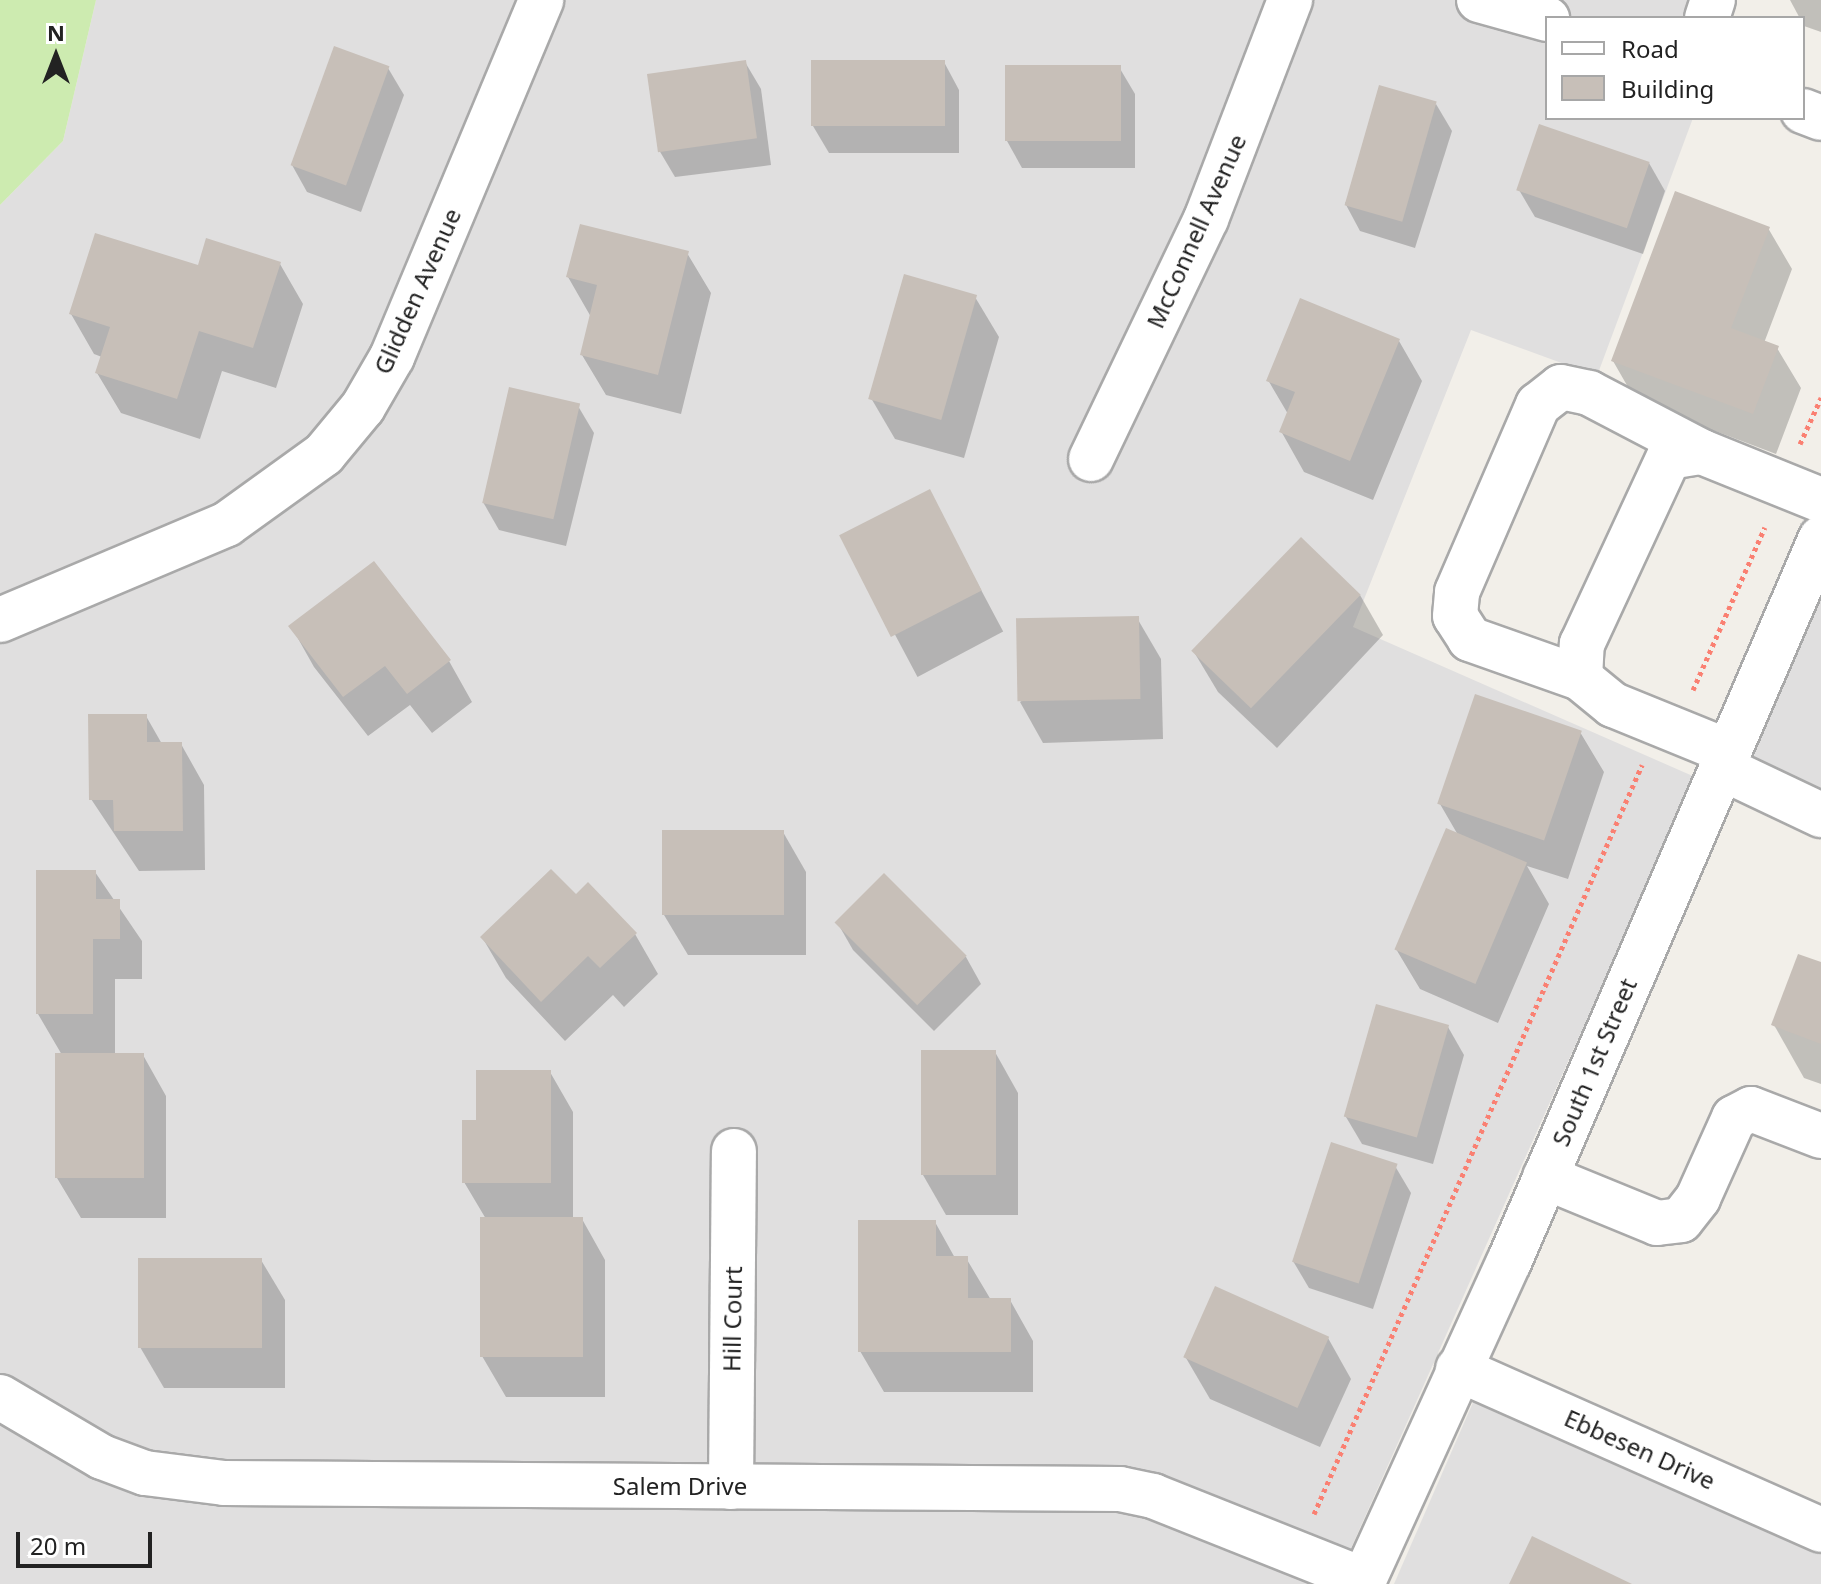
<!DOCTYPE html>
<html>
<head>
<meta charset="utf-8">
<style>
	body { margin:0 }
	#map { position:relative; width:1821px; height:1584px; overflow:hidden; background:#f2efe9; font-family:"Noto Sans",sans-serif }
	div>[style] { position:absolute }
	[style*='--x'] { left:calc(var(--x)*1px); top:calc(var(--y)*1px); width:calc(var(--w)*1px); rotate:calc(var(--a)*1deg) }
	.residential>* { inset:0; background:#e0dfdf }
	.grass>* { inset:0; background:#cdebb0 }
	.shadow>* { inset:0; background:#0003; transform-origin:0 0 }
	.building>* { inset:0; background:#c7bfb8; transform-origin:0 0 }
	.path>* { height:5px; margin-top:-2.5px; transform-origin:0; background:repeating-linear-gradient(90deg,#fa8072 0 4px,transparent 0 8px) }
	.roads { filter:drop-shadow(2px 0 #a9a9a9) drop-shadow(-2px 0 #a9a9a9) drop-shadow(0 2px #a9a9a9) drop-shadow(0 -2px #a9a9a9) }
	.minor>* { height:44px; margin:-22px; padding:0 22px; transform-origin:22px; border-radius:22px; background:#fff }
	span { translate:-50% -50%; white-space:nowrap; text-align:center; line-height:1.15; -webkit-text-stroke:7px #fff; paint-order:stroke }
	.street-label { font-size:24px; color:#222 }
	.legend { position:absolute; left:1545px; top:16px; width:260px; height:104px; box-sizing:border-box; background:#fff; border:2px solid #a7a7a7; margin:0; padding:10px 14px; list-style:none; font-size:24px; color:#222 }
	.legend li { display:flex; align-items:center; gap:16px; height:40px }
	.legend b { width:40px; border:2px solid #a7a7a7 }
	.north { position:absolute; left:16px; top:16px; width:80px; height:80px; -webkit-text-stroke:6px #fff; paint-order:stroke; rotate:0deg; font-size:22px; font-weight:700; line-height:32px; text-align:center; color:#222 }
	.north::after { content:''; display:block; margin:auto; width:28px; height:36px; background:#222; clip-path:polygon(50% 0,100% 100%,50% 72%,0 100%) }
	.scale { position:absolute; left:16px; top:1532px; width:136px; height:36px; box-sizing:border-box; border:4px solid #222; border-top:0; padding-left:10px; font-size:24px; line-height:28px; white-space:nowrap; color:#222; -webkit-text-stroke:6px #fff; paint-order:stroke }
</style>
</head>
<body>
<div id="map">
	<div class="residential">
		<i style="clip-path:polygon(96px 0,1737px 0,1731px 18px,1547px 18px,1547px 118px,1693px 118px,1597px 376px,1471px 330px,1353px 627px,1695px 777px,1335px 1584px,0 1584px,0 205px,63px 141px)"></i>
		<i style="clip-path:polygon(1821px 583px,1821px 802px,1741px 766px)"></i>
		<i style="clip-path:polygon(1491px 1361px,1821px 1510px,1821px 1584px,1394px 1584px)"></i>
	</div>
	<div class="grass">
		<i style="clip-path:polygon(0 0,96px 0,63px 141px,0 205px)"></i>
	</div>
	<div class="shadow">
		<i style="clip-path:polygon(1790px 0,1821px 0,1821px 32px,1804px 26px)"></i>
		<i style="clip-path:polygon(745px 62px,761px 89px,771px 165px,675px 177px,659px 150px)"></i>
		<i style="clip-path:polygon(944px 62px,959px 90px,959px 153px,829px 153px,813px 126px)"></i>
		<i style="clip-path:polygon(1119px 67px,1135px 94px,1135px 168px,1022px 168px,1007px 141px)"></i>
		<i style="clip-path:polygon(388px 68px,404px 95px,361px 212px,307px 192px,292px 165px)"></i>
		<i style="clip-path:polygon(1436px 104px,1452px 131px,1415px 248px,1360px 231px,1345px 203px)"></i>
		<i style="clip-path:polygon(1649px 163px,1665px 191px,1643px 254px,1535px 217px,1519px 190px)"></i>
		<i style="clip-path:polygon(1768px 228px,1792px 269px,1764px 343px,1777px 348px,1801px 388px,1776px 454px,1636px 401px,1613px 361px)"></i>
		<i style="clip-path:polygon(687px 253px,711px 293px,681px 414px,606px 395px,582px 355px,591px 317px,568px 277px)"></i>
		<i style="clip-path:polygon(280px 264px,303px 304px,276px 388px,222px 371px,200px 439px,121px 413px,97px 373px,102px 357px,94px 354px,71px 314px,199px 268px)"></i>
		<i style="clip-path:polygon(975px 297px,999px 337px,964px 458px,895px 439px,871px 398px)"></i>
		<i style="clip-path:polygon(1399px 341px,1422px 381px,1373px 500px,1304px 472px,1281px 431px,1288px 414px,1268px 380px)"></i>
		<i style="clip-path:polygon(578px 406px,594px 433px,566px 546px,499px 530px,483px 502px)"></i>
		<i style="left:929px;top:492px;width:158px;height:97px;rotate:62deg"></i>
		<i style="clip-path:polygon(1360px 595px,1383px 635px,1277px 748px,1218px 692px,1194px 652px)"></i>
		<i style="clip-path:polygon(1137px 618px,1161px 659px,1163px 739px,1043px 743px,1020px 702px)"></i>
		<i style="clip-path:polygon(291px 626px,449px 661px,472px 702px,432px 733px,410px 705px,368px 736px,314px 667px)"></i>
		<i style="clip-path:polygon(146px 716px,162px 744px,181px 744px,204px 785px,205px 870px,139px 871px,91px 799px)"></i>
		<i style="clip-path:polygon(1580px 732px,1604px 772px,1568px 879px,1527px 866px,1549px 904px,1498px 1023px,1420px 989px,1396px 949px,1458px 835px,1440px 804px)"></i>
		<i style="clip-path:polygon(783px 832px,806px 872px,806px 955px,688px 955px,664px 915px)"></i>
		<i style="clip-path:polygon(95px 872px,142px 941px,142px 979px,115px 979px,115px 1055px,143px 1055px,166px 1096px,166px 1218px,81px 1218px,57px 1178px,62px 1055px,38px 1014px)"></i>
		<i style="clip-path:polygon(576px 897px,635px 934px,658px 974px,624px 1007px,613px 995px,565px 1041px,506px 978px,482px 937px)"></i>
		<i style="clip-path:polygon(837px 922px,966px 957px,981px 984px,934px 1031px,853px 950px)"></i>
		<i style="clip-path:polygon(1821px 964px,1821px 1084px,1804px 1078px,1774px 1025px)"></i>
		<i style="clip-path:polygon(1448px 1027px,1464px 1055px,1433px 1164px,1362px 1144px,1346px 1117px)"></i>
		<i style="clip-path:polygon(995px 1052px,1018px 1093px,1018px 1215px,946px 1215px,923px 1175px)"></i>
		<i style="clip-path:polygon(550px 1072px,573px 1112px,573px 1219px,582px 1219px,605px 1260px,605px 1397px,506px 1397px,482px 1356px,486px 1219px,464px 1182px,478px 1122px)"></i>
		<i style="clip-path:polygon(1395px 1166px,1411px 1193px,1373px 1309px,1309px 1288px,1293px 1261px)"></i>
		<i style="clip-path:polygon(935px 1222px,955px 1258px,966px 1258px,991px 1300px,1010px 1300px,1033px 1341px,1033px 1392px,884px 1392px,860px 1351px)"></i>
		<i style="clip-path:polygon(261px 1260px,285px 1300px,285px 1388px,164px 1388px,140px 1347px)"></i>
		<i style="clip-path:polygon(1328px 1338px,1351px 1379px,1320px 1447px,1210px 1399px,1186px 1358px)"></i>
	</div>
	<div class="building">
		<i style="left:334px;top:46px;width:59px;height:127px;rotate:20deg"></i>
		<i style="left:746px;top:60px;width:79px;height:100px;rotate:82deg"></i>
		<i style="left:811px;top:60px;width:134px;height:66px"></i>
		<i style="left:1005px;top:65px;width:116px;height:76px"></i>
		<i style="left:1379px;top:85px;width:60px;height:125px;rotate:16deg"></i>
		<i style="left:1539px;top:124px;width:117px;height:70px;rotate:19deg"></i>
		<i style="clip-path:polygon(1675px 191px,1770px 227px,1731px 328px,1779px 346px,1753px 414px,1611px 361px)"></i>
		<i style="clip-path:polygon(580px 224px,689px 251px,658px 375px,580px 355px,597px 285px,566px 277px)"></i>
		<i style="clip-path:polygon(95px 233px,198px 265px,206px 238px,281px 262px,253px 348px,199px 331px,177px 399px,95px 373px,110px 327px,69px 314px)"></i>
		<i style="left:904px;top:274px;width:76px;height:130px;rotate:16deg"></i>
		<i style="clip-path:polygon(1300px 298px,1400px 339px,1350px 461px,1279px 432px,1295px 392px,1266px 381px)"></i>
		<i style="left:509px;top:387px;width:73px;height:119px;rotate:13deg"></i>
		<i style="left:930px;top:489px;width:114px;height:102px;rotate:63deg"></i>
		<i style="left:1301px;top:537px;width:83px;height:158px;rotate:44deg"></i>
		<i style="clip-path:polygon(374px 561px,451px 660px,407px 694px,385px 666px,343px 697px,288px 626px)"></i>
		<i style="left:1139px;top:616px;width:83px;height:123px;rotate:89deg"></i>
		<i style="left:1475px;top:694px;width:113px;height:116px;rotate:19deg"></i>
		<i style="clip-path:polygon(88px 714px,147px 714px,147px 742px,182px 742px,183px 831px,114px 831px,113px 800px,89px 800px)"></i>
		<i style="left:1446px;top:828px;width:88px;height:132px;rotate:23deg"></i>
		<i style="left:662px;top:830px;width:122px;height:85px"></i>
		<i style="clip-path:polygon(551px 869px,576px 894px,588px 882px,637px 933px,600px 968px,588px 956px,541px 1002px,480px 937px)"></i>
		<i style="clip-path:polygon(36px 870px,96px 870px,96px 899px,120px 899px,120px 939px,93px 939px,93px 1014px,36px 1014px)"></i>
		<i style="left:884px;top:873px;width:117px;height:70px;rotate:45deg"></i>
		<i style="clip-path:polygon(1798px 954px,1821px 962px,1821px 1044px,1771px 1025px)"></i>
		<i style="left:1376px;top:1004px;width:76px;height:117px;rotate:16deg"></i>
		<i style="left:921px;top:1050px;width:75px;height:125px"></i>
		<i style="left:55px;top:1053px;width:89px;height:125px"></i>
		<i style="clip-path:polygon(476px 1070px,551px 1070px,551px 1183px,462px 1183px,462px 1120px,476px 1120px)"></i>
		<i style="left:1331px;top:1142px;width:70px;height:126px;rotate:18deg"></i>
		<i style="left:480px;top:1217px;width:103px;height:140px"></i>
		<i style="clip-path:polygon(858px 1220px,936px 1220px,936px 1256px,968px 1256px,968px 1298px,1011px 1298px,1011px 1352px,858px 1352px)"></i>
		<i style="left:138px;top:1258px;width:124px;height:90px"></i>
		<i style="left:1215px;top:1286px;width:125px;height:78px;rotate:24deg"></i>
		<i style="clip-path:polygon(1532px 1536px,1632px 1584px,1509px 1584px)"></i>
	</div>
	<div class="path">
		<i style="--x:1800;--y:444;--w:51;--a:-65.5"></i>
		<i style="--x:1693;--y:690;--w:178;--a:-66.2"></i>
		<i style="--x:1314;--y:1514;--w:818;--a:-66.35"></i>
	</div>
	<div class="roads">
		<div class="minor">
			<i style="--x:1479;--y:0;--w:71;--a:15.6"></i>
			<i style="--x:1707;--y:18;--w:19;--a:-72"></i>
			<i style="--x:1803;--y:111;--w:19;--a:21"></i>
			<i style="--x:1091;--y:459;--w:266;--a:-64.4"></i>
			<i style="--x:1206;--y:219;--w:235;--a:-69"></i>
			<i style="--x:0;--y:620;--w:246;--a:-22.9"></i>
			<i style="--x:227;--y:524;--w:120;--a:-35.8"></i>
			<i style="--x:324;--y:454;--w:61;--a:-50.3"></i>
			<i style="--x:363;--y:407;--w:58;--a:-59.9"></i>
			<i style="--x:392;--y:357;--w:387;--a:-67.3"></i>
			<i style="--x:1580;--y:678;--w:117;--a:-160.5"></i>
			<i style="--x:1470;--y:639;--w:27;--a:-123"></i>
			<i style="--x:1455;--y:616;--w:24;--a:-85"></i>
			<i style="--x:1457;--y:592;--w:204;--a:-66.6"></i>
			<i style="--x:1538;--y:405;--w:29;--a:-38"></i>
			<i style="--x:1561;--y:387;--w:29;--a:12"></i>
			<i style="--x:1589;--y:393;--w:127;--a:27.6"></i>
			<i style="--x:1729;--y:752;--w:125;--a:-157.9"></i>
			<i style="--x:1613;--y:705;--w:43;--a:-140.7"></i>
			<i style="--x:1580;--y:678;--w:34;--a:-87"></i>
			<i style="--x:1582;--y:644;--w:206;--a:-65.1"></i>
			<i style="--x:1669;--y:457;--w:33;--a:-9"></i>
			<i style="--x:1702;--y:452;--w:128;--a:22"></i>
			<i style="--x:1722;--y:768;--w:110;--a:25.4"></i>
			<i style="--x:1545;--y:1177;--w:121;--a:22.3"></i>
			<i style="--x:1657;--y:1223;--w:24;--a:-7"></i>
			<i style="--x:1681;--y:1220;--w:28;--a:-52"></i>
			<i style="--x:1698;--y:1198;--w:88;--a:-65.8"></i>
			<i style="--x:1734;--y:1118;--w:19;--a:-28"></i>
			<i style="--x:1751;--y:1109;--w:75;--a:21.1"></i>
			<i style="--x:1458;--y:1369;--w:397;--a:23.9"></i>
			<i style="--x:0;--y:1397;--w:118;--a:30.5"></i>
			<i style="--x:102;--y:1457;--w:46;--a:20.4"></i>
			<i style="--x:145;--y:1473;--w:80;--a:7.2"></i>
			<i style="--x:224;--y:1483;--w:896;--a:0.38"></i>
			<i style="--x:1120;--y:1489;--w:34;--a:12"></i>
			<i style="--x:1153;--y:1496;--w:227;--a:21.7"></i>
			<i style="--x:731;--y:1487;--w:336;--a:-89.5"></i>
			<i style="--x:1362;--y:1584;--w:354;--a:-65.5"></i>
			<i style="--x:1509;--y:1262;--w:788;--a:-66.69"></i>
		</div>
	</div>
	<div class="street-label">
		<span style="left:1196px;top:231px;rotate:-66deg">McConnell Avenue</span>
		<span style="left:417px;top:291px;rotate:-66deg">Glidden Avenue</span>
		<span style="left:1594px;top:1062px;rotate:-67deg">South 1st Street</span>
		<span style="left:732px;top:1319px;rotate:-89deg">Hill Court</span>
		<span style="left:1640px;top:1449px;rotate:24deg">Ebbesen Drive</span>
		<span style="left:680px;top:1486px">Salem Drive</span>
	</div>
	<ul class="legend">
	<li><b style="height:10px;background:#fff"></b>Road</li>
	<li><b style="height:22px;background:#c7bfb8"></b>Building</li>
	</ul>
	<div class="north">N</div>
	<div class="scale">20 m</div>
</div>
</body>
</html>
